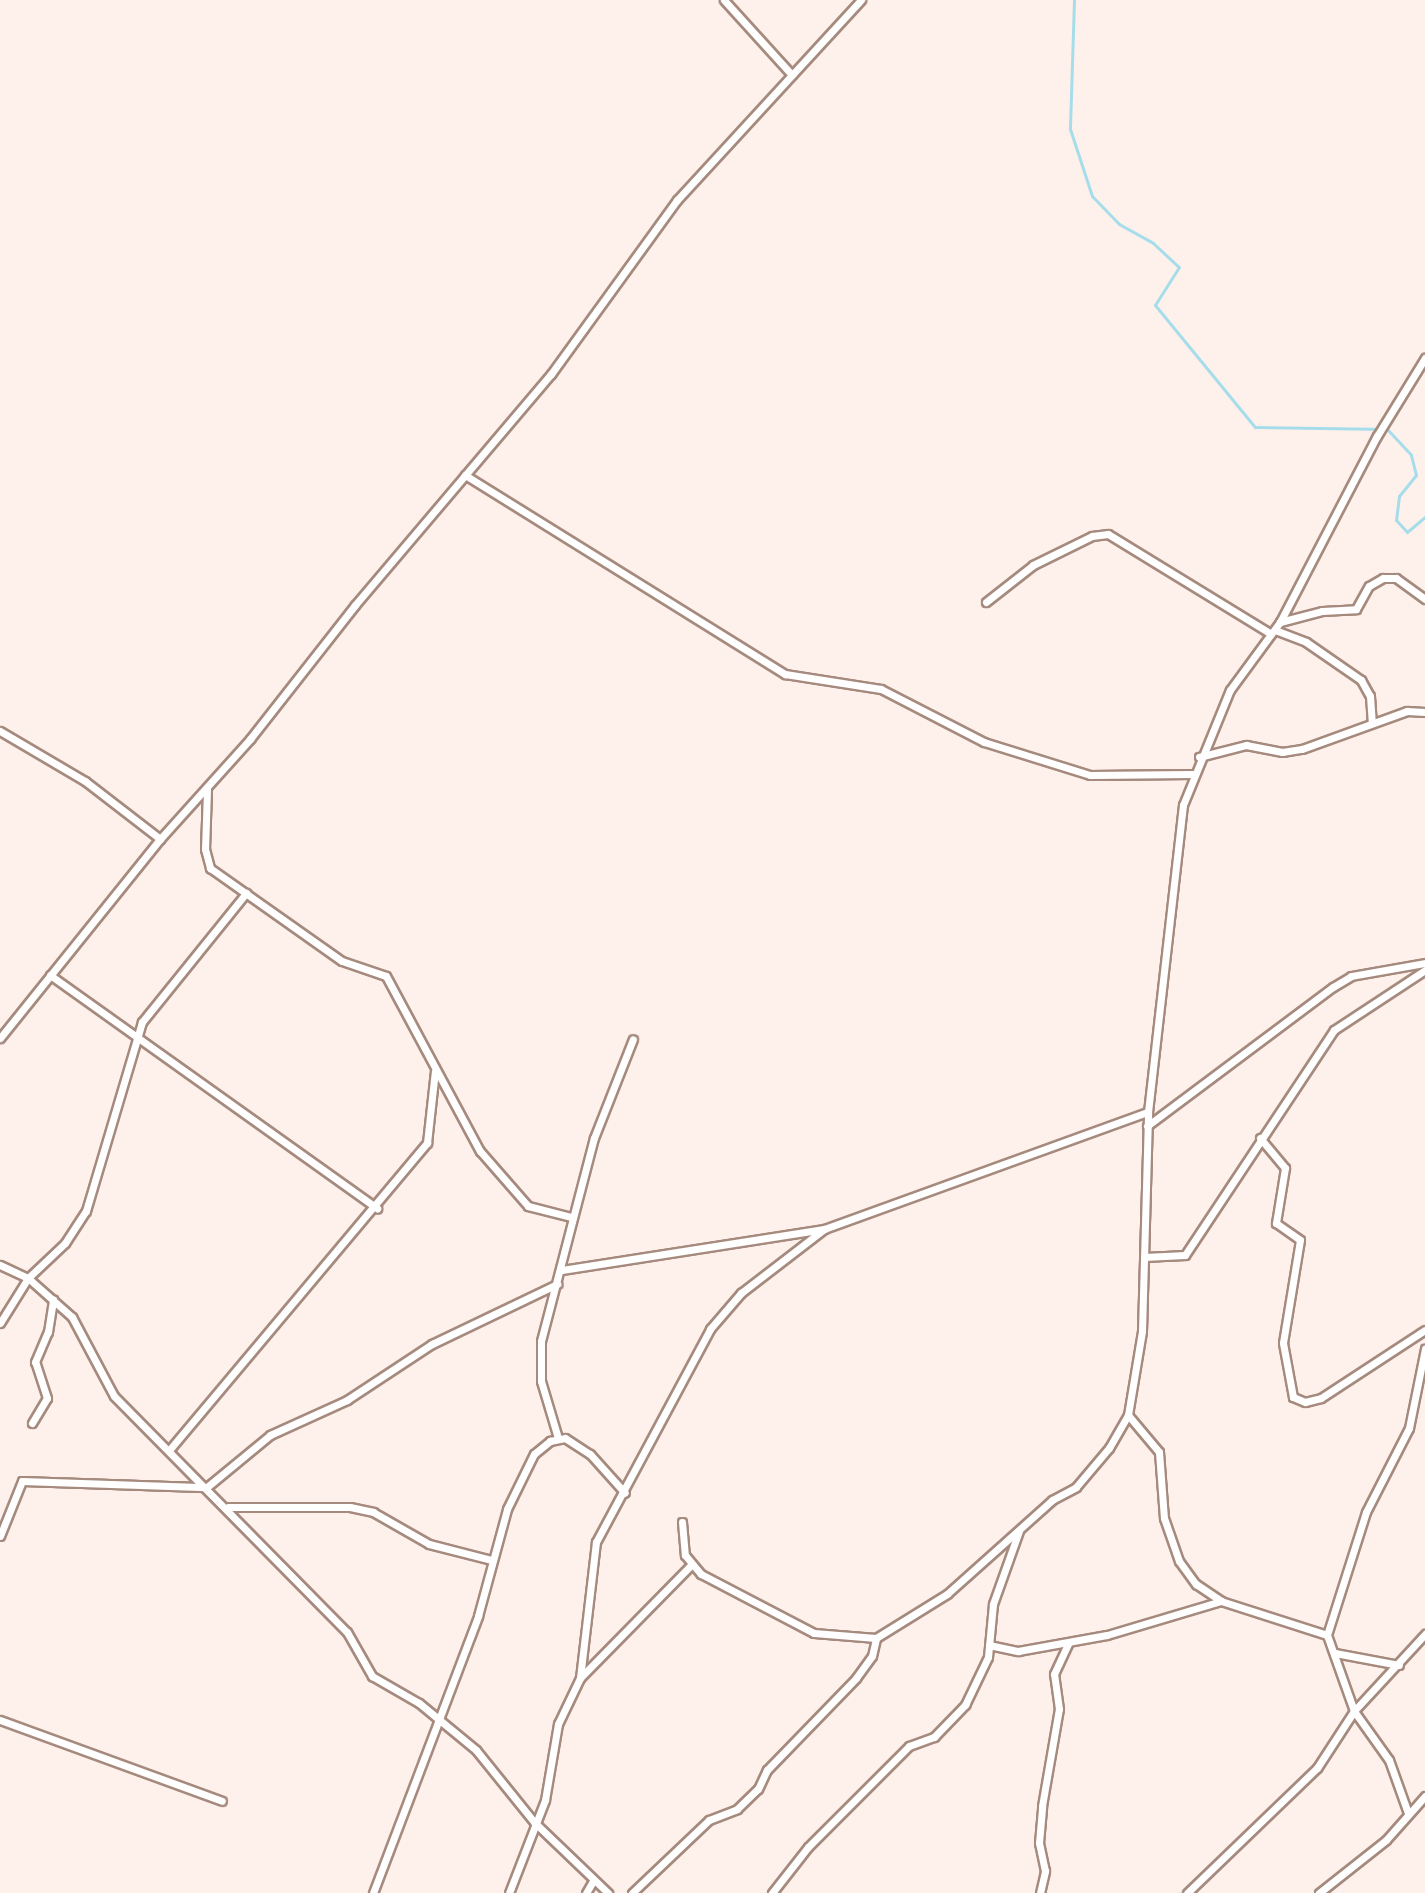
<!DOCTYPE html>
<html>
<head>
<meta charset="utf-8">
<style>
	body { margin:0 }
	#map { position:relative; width:1425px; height:1893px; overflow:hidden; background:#fef1ec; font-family:Mulish,sans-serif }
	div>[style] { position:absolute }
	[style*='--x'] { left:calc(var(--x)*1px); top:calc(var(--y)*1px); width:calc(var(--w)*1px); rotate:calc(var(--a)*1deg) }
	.stream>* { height:3px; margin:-1.5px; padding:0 1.5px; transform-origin:1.5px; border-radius:1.5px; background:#a6ddea }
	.roads { filter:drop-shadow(2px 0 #a68a7e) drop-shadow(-2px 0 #a68a7e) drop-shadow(0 2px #a68a7e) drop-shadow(0 -2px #a68a7e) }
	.street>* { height:7px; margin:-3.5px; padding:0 3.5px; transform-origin:3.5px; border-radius:3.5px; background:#fff }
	span { translate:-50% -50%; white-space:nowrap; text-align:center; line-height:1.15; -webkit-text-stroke:6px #fff; paint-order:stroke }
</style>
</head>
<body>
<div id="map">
	<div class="stream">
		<i style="--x:1074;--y:0;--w:129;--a:91.8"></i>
		<i style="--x:1070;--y:129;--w:71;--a:71.8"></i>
		<i style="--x:1092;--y:196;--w:39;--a:46"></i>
		<i style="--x:1119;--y:224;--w:39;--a:29"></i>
		<i style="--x:1153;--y:243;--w:35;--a:43"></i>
		<i style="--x:1179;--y:267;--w:45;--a:122.3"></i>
		<i style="--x:1155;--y:305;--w:158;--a:50.7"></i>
		<i style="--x:1255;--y:427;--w:132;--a:0.9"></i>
		<i style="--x:1387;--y:429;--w:35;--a:47"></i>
		<i style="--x:1411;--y:455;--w:21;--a:76"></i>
		<i style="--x:1416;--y:475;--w:27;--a:129"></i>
		<i style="--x:1399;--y:496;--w:24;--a:97"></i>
		<i style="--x:1396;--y:520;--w:16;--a:47"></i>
		<i style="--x:1407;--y:532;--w:23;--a:-40"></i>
	</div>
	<div class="roads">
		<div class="street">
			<i style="--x:724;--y:0;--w:101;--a:47.8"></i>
			<i style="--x:465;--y:475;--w:377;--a:31.9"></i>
			<i style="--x:785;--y:674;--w:97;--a:8.9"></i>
			<i style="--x:881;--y:689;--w:116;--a:27.2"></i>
			<i style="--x:984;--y:742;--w:111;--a:17.3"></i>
			<i style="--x:1090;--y:775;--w:102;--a:-0.6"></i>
			<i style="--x:986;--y:602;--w:60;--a:-38.2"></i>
			<i style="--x:1033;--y:565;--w:66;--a:-26.2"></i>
			<i style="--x:1092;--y:536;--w:16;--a:-7"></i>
			<i style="--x:1108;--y:534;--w:191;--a:31.5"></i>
			<i style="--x:1280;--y:622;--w:43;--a:-14.7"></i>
			<i style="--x:1322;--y:611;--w:34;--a:-3"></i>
			<i style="--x:1356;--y:609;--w:26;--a:-61"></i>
			<i style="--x:1369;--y:586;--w:16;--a:-30"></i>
			<i style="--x:1383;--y:578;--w:13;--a:0"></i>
			<i style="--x:1396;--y:578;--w:36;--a:36"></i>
			<i style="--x:1275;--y:630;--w:33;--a:21"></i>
			<i style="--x:1306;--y:642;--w:67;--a:34.6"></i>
			<i style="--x:1361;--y:680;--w:18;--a:61"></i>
			<i style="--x:1370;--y:696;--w:26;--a:86"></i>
			<i style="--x:0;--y:731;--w:99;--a:30.5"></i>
			<i style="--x:85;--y:781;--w:95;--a:37.7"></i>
			<i style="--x:1199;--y:757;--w:49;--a:-14.3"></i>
			<i style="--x:1246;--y:745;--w:37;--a:11"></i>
			<i style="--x:1282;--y:752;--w:20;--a:-9"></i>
			<i style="--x:1302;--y:749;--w:112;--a:-19.9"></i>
			<i style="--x:1407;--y:711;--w:18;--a:3"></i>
			<i style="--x:207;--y:790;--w:59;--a:91.9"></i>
			<i style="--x:205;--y:849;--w:20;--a:75"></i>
			<i style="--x:210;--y:868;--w:161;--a:35.2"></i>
			<i style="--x:342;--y:961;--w:46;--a:18.8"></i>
			<i style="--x:386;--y:976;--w:199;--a:61.8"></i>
			<i style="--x:480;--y:1151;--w:73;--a:48.9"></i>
			<i style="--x:528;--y:1206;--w:44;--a:14.3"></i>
			<i style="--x:50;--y:975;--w:402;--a:35.5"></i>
			<i style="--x:0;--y:1038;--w:255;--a:-51.2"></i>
			<i style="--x:160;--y:839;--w:135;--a:-48"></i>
			<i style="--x:250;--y:739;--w:170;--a:-51.9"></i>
			<i style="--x:355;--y:605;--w:303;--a:-49.7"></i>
			<i style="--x:551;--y:374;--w:215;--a:-54.1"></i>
			<i style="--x:677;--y:200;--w:272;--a:-47.4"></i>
			<i style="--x:1147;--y:1126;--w:232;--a:-36.8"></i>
			<i style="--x:1333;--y:987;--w:21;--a:-31"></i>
			<i style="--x:1351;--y:976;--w:75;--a:-10"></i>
			<i style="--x:1260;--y:1138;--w:39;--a:50"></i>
			<i style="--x:1285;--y:1168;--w:56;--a:99.3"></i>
			<i style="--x:1276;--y:1223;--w:29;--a:35"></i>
			<i style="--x:1300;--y:1240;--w:104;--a:99.4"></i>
			<i style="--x:1283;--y:1343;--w:55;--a:79.5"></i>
			<i style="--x:1293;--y:1397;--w:13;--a:23"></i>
			<i style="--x:1305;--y:1402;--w:16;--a:-14"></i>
			<i style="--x:1321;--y:1398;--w:124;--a:-33.2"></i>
			<i style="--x:1144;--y:1257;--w:41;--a:-2.8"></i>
			<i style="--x:1185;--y:1255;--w:270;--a:-56.5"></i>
			<i style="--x:1334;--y:1030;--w:109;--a:-33.4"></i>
			<i style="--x:0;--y:1265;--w:31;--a:25"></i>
			<i style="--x:28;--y:1278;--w:59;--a:41.6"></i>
			<i style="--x:72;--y:1317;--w:89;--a:62"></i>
			<i style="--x:114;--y:1396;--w:332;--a:45.4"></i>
			<i style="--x:347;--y:1632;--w:51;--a:60.4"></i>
			<i style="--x:372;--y:1676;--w:54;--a:29.9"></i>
			<i style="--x:419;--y:1703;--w:74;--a:39.5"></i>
			<i style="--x:476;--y:1750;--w:92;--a:51.1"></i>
			<i style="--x:534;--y:1822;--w:103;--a:43.8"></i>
			<i style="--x:562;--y:1270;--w:265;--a:-8.9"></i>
			<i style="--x:824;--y:1229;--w:344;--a:-19.9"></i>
			<i style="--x:0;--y:1323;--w:53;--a:-58.1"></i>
			<i style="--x:28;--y:1278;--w:51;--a:-43.4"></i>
			<i style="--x:65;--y:1243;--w:38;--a:-57"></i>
			<i style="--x:86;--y:1211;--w:197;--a:-73.5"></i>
			<i style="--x:142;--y:1022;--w:166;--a:-51.1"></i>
			<i style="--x:1128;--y:1415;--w:48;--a:50"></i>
			<i style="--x:1159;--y:1452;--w:66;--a:85.7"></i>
			<i style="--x:1164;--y:1518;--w:46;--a:70.8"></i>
			<i style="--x:1179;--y:1561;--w:29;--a:54"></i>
			<i style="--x:1196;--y:1584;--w:30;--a:34"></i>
			<i style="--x:1221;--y:1601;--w:111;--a:17.8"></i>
			<i style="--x:1327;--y:1635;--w:81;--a:70.4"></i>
			<i style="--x:1354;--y:1711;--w:60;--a:54.5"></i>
			<i style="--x:1389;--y:1760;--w:56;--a:70.3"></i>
			<i style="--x:32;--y:1423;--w:29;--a:-59"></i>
			<i style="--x:47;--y:1398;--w:38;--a:-108"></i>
			<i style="--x:35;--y:1362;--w:33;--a:-67"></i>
			<i style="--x:48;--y:1332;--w:33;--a:-81"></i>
			<i style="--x:558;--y:1438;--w:59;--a:-106.6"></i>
			<i style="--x:541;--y:1381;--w:40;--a:-90"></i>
			<i style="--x:541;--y:1341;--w:210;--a:-75.4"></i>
			<i style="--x:594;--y:1138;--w:106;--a:-68.5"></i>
			<i style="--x:170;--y:1449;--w:400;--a:-50"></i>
			<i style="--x:427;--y:1143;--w:72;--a:-83.7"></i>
			<i style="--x:228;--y:1507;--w:122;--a:0"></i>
			<i style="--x:350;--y:1507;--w:24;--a:12"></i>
			<i style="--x:373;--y:1512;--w:64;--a:29.7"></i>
			<i style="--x:429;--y:1544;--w:65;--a:14.3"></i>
			<i style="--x:682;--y:1522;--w:33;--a:85"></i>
			<i style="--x:685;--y:1555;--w:25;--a:50"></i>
			<i style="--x:701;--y:1574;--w:127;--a:27.6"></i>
			<i style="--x:814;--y:1633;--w:62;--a:4.6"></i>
			<i style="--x:876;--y:1638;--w:84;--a:-31.8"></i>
			<i style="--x:947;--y:1594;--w:141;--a:-41.8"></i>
			<i style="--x:1052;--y:1500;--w:27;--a:-28"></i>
			<i style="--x:1076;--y:1487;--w:51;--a:-49.8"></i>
			<i style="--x:1109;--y:1448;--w:38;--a:-60"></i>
			<i style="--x:1128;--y:1415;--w:85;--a:-80.5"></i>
			<i style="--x:1142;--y:1331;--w:219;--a:-88.4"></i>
			<i style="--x:1148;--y:1112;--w:309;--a:-83.5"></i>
			<i style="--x:1183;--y:805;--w:124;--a:-67.8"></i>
			<i style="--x:1230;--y:690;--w:84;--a:-53.7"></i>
			<i style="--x:1280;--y:622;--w:210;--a:-62.5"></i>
			<i style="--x:1377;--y:436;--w:92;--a:-58.4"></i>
			<i style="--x:0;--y:1536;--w:59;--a:-68.2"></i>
			<i style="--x:22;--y:1481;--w:185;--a:1.9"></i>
			<i style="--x:207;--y:1487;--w:82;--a:-39.5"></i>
			<i style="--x:270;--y:1435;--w:85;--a:-24.4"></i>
			<i style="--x:347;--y:1400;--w:102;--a:-33.4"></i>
			<i style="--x:432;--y:1344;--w:139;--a:-25.6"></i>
			<i style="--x:1327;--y:1635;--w:129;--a:-72.4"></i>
			<i style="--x:1366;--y:1512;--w:94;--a:-62.9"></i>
			<i style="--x:1409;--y:1428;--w:81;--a:-78.6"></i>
			<i style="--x:989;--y:1645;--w:30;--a:12"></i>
			<i style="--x:1018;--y:1651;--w:90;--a:-10.2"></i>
			<i style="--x:1107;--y:1635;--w:119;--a:-16.6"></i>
			<i style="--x:1335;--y:1653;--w:65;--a:10.6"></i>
			<i style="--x:580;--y:1678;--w:157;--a:-45.5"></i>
			<i style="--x:0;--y:1720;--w:236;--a:20"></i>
			<i style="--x:373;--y:1893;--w:296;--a:-69.2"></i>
			<i style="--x:478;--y:1616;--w:111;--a:-74.8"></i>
			<i style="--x:507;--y:1509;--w:61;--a:-63.9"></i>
			<i style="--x:534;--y:1454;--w:21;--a:-39"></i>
			<i style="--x:550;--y:1441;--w:15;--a:-11"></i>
			<i style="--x:565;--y:1438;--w:30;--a:33"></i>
			<i style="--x:590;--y:1454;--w:52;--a:48.1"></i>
			<i style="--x:509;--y:1893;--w:100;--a:-68.8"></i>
			<i style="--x:545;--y:1800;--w:77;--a:-80.3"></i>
			<i style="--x:558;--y:1724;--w:51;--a:-64.4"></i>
			<i style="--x:580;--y:1678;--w:137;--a:-83.3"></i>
			<i style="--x:596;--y:1542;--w:242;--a:-61.8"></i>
			<i style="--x:710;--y:1329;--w:48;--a:-49.3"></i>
			<i style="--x:741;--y:1293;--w:105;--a:-37.6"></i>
			<i style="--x:586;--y:1893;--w:14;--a:-60"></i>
			<i style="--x:632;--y:1893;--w:106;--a:-43.5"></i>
			<i style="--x:709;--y:1820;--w:30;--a:-21"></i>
			<i style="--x:737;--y:1809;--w:29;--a:-44"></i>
			<i style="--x:758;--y:1789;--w:21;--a:-65"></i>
			<i style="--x:767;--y:1770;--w:128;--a:-45.9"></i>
			<i style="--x:856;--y:1678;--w:27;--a:-54"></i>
			<i style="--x:872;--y:1656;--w:18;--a:-77"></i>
			<i style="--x:772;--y:1893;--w:58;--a:-52"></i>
			<i style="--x:808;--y:1847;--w:143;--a:-45"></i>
			<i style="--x:909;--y:1746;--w:27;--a:-20"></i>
			<i style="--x:934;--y:1737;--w:45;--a:-45.9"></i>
			<i style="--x:965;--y:1705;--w:53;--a:-64.4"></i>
			<i style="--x:988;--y:1657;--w:53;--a:-84.6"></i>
			<i style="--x:993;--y:1604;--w:77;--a:-70.4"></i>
			<i style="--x:1040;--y:1893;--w:23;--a:-77"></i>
			<i style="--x:1045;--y:1871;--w:29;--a:-102"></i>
			<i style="--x:1039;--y:1843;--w:37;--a:-85"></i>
			<i style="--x:1042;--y:1806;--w:98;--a:-80.1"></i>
			<i style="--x:1059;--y:1709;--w:35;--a:-98"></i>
			<i style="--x:1054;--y:1674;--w:35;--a:-65"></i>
			<i style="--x:1187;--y:1893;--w:180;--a:-43.9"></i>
			<i style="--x:1317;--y:1768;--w:68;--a:-57"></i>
			<i style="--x:1354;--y:1711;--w:105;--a:-47.3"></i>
			<i style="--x:1319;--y:1893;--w:85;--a:-38.3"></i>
			<i style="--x:1386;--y:1840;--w:59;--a:-48.4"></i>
		</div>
	</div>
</div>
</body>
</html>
